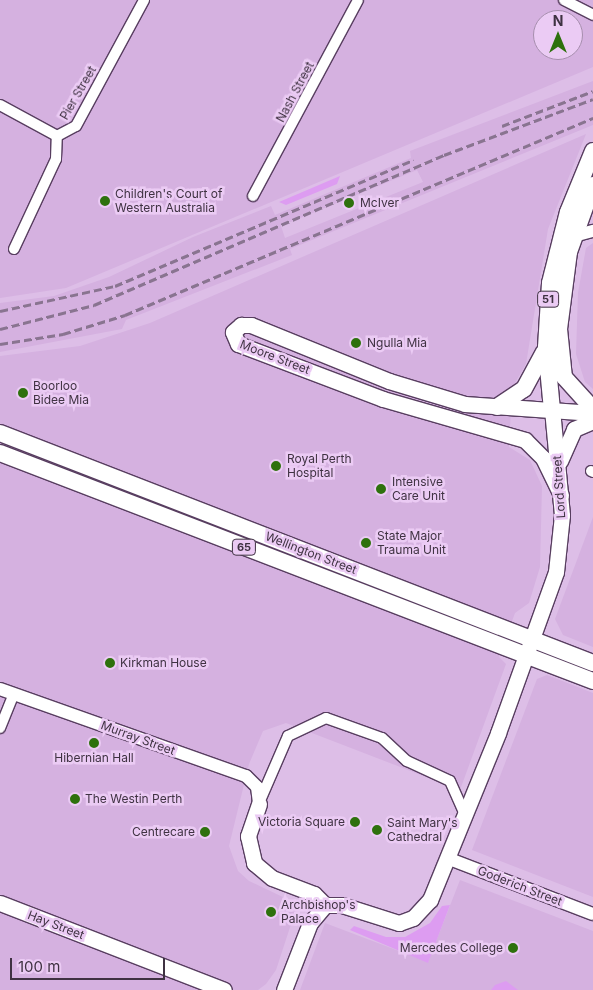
<!DOCTYPE html>
<html>
<head>
<meta charset="utf-8">
<style>
	body { margin:0 }
	#map { position:relative; width:593px; height:990px; overflow:hidden; background:#ddbee7; font-family:Inter,sans-serif }
	div>[style] { position:absolute }
	[style*='--x'] { left:calc(var(--x)*1px); top:calc(var(--y)*1px); width:calc(var(--w)*1px); rotate:calc(var(--a)*1deg) }
	.built>* { inset:0; background:#d5b1e0 }
	.green>* { inset:0; background:#dd9cf1 }
	.roads { filter:drop-shadow(1px 0 #583e60) drop-shadow(-1px 0 #583e60) drop-shadow(0 1px #583e60) drop-shadow(0 -1px #583e60) }
	.minor>* { height:10px; margin:-5px; padding:0 5px; transform-origin:5px; border-radius:5px; background:#fff }
	.tertiary>* { height:12px; margin:-6px; padding:0 6px; transform-origin:6px; border-radius:6px; background:#fff }
	.secondary>* { height:15px; margin:-7.5px; padding:0 7.5px; transform-origin:7.5px; border-radius:7.5px; background:#fff }
	.primary>* { height:16px; margin:-8px; padding:0 8px; transform-origin:8px; border-radius:8px; background:#fff }
	.rail>* { height:3px; margin-top:-1.5px; transform-origin:0; background:repeating-linear-gradient(90deg,#897490 0 8px,transparent 0 12px) }
	.dots>* { width:14px; height:14px; translate:-50% -50%; box-sizing:border-box; border:2px solid #ebcbf4; border-radius:50% }
	span { translate:-50% -50%; white-space:nowrap; text-align:center; line-height:1.15; -webkit-text-stroke:5px #ebcbf4; paint-order:stroke }
	.shield-label span { padding:1px 4px; background:#ebcbf4; border:1px solid; border-radius:4px; -webkit-text-stroke-width:0 }
	.shield-label { font-size:11px; color:#3f3242; font-weight:700 }
	.street-label { font-size:12px; color:#3f3242 }
	.poi-label { font-size:12px; color:#3f3242 }
	.left { translate:0 -50%; text-align:left }
	.right { translate:-100% -50%; text-align:right }
	.north { position:absolute; left:533px; top:10px; width:50px; height:50px; box-sizing:border-box; background:#ebcbf4; border:1px solid #a68ead; border-radius:50%; rotate:0deg; font-size:14px; font-weight:700; line-height:20px; text-align:center; color:#3f3242 }
	.north::after { content:''; display:block; margin:auto; width:18px; height:22px; background:#2e710d; clip-path:polygon(50% 0,100% 100%,50% 72%,0 100%) }
	.scale { position:absolute; left:10px; top:958px; width:155px; height:22px; box-sizing:border-box; border:2px solid #3f3242; border-top:0; padding-left:6px; font-size:15px; line-height:18px; white-space:nowrap; color:#3f3242; -webkit-text-stroke:4px #ebcbf4; paint-order:stroke }
</style>
</head>
<body>
<div id="map">
	<div class="built">
		<i style="clip-path:polygon(evenodd,0 0,593px 0,593px 67px,66px 288px,0 298px,0 0,543px 20px,573px 20px,573px 50px,543px 50px,543px 20px)"></i>
		<i style="clip-path:polygon(evenodd,593px 81px,593px 125px,290px 249px,292px 255px,126px 320px,122px 329px,0 352px,0 303px,54px 296px,109px 277px,193px 237px,271px 206px,275px 215px,411px 158px,410px 151px,593px 81px,417px 170px,423px 182px,285px 238px,281px 226px,417px 170px)"></i>
		<i style="clip-path:polygon(586px 134px,548px 229px,526px 364px,512px 388px,509px 447px,530px 460px,542px 486px,540px 567px,529px 603px,515px 613px,499px 657px,506px 664px,460px 790px,286px 723px,263px 731px,249px 764px,229px 846px,238px 871px,249px 881px,287px 899px,296px 909px,276px 970px,266px 984px,258px 990px,0 990px,0 356px,80px 346px,150px 323px)"></i>
		<i style="clip-path:polygon(593px 243px,593px 389px,585px 382px,576px 354px,578px 293px,586px 248px)"></i>
		<i style="clip-path:polygon(593px 517px,593px 647px,563px 635px,555px 619px)"></i>
		<i style="clip-path:polygon(547px 675px,593px 693px,593px 897px,472px 850px,537px 679px)"></i>
		<i style="clip-path:polygon(460px 880px,593px 931px,593px 990px,300px 990px,325px 923px,428px 962px)"></i>
	</div>
	<div class="green">
		<i style="clip-path:polygon(340px 176px,337px 184px,286px 205px,279px 202px)"></i>
		<i style="clip-path:polygon(450px 905px,428px 963px,350px 930px,354px 926px,386px 937px,405px 937px,430px 923px,442px 906px)"></i>
		<i style="clip-path:polygon(506px 981px,518px 990px,491px 990px,495px 985px)"></i>
	</div>
	<div class="roads">
		<div class="minor">
			<i style="--x:564;--y:0;--w:33;--a:27"></i>
			<i style="--x:0;--y:105;--w:65;--a:28.5"></i>
			<i style="--x:57;--y:136;--w:21;--a:-28"></i>
			<i style="--x:76;--y:126;--w:143;--a:-61.6"></i>
			<i style="--x:253;--y:196;--w:222;--a:-61.8"></i>
			<i style="--x:14;--y:249;--w:99;--a:-65"></i>
			<i style="--x:56;--y:159;--w:23;--a:-88"></i>
			<i style="--x:591;--y:471;--w:2;--a:27"></i>
			<i style="--x:0;--y:728;--w:37;--a:-68"></i>
			<i style="--x:259;--y:803;--w:73;--a:-66.6"></i>
			<i style="--x:288;--y:736;--w:42;--a:-25.3"></i>
			<i style="--x:326;--y:718;--w:59;--a:19.7"></i>
			<i style="--x:382;--y:738;--w:34;--a:43"></i>
			<i style="--x:407;--y:761;--w:47;--a:24.9"></i>
			<i style="--x:450;--y:781;--w:35;--a:66"></i>
		</div>
		<div class="tertiary">
			<i style="--x:574;--y:236;--w:20;--a:-15"></i>
			<i style="--x:0;--y:689;--w:261;--a:19.5"></i>
			<i style="--x:246;--y:776;--w:16;--a:45"></i>
			<i style="--x:257;--y:787;--w:17;--a:83"></i>
			<i style="--x:447;--y:858;--w:156;--a:21"></i>
		</div>
		<div class="secondary">
			<i style="--x:560;--y:461;--w:35;--a:-66"></i>
			<i style="--x:574;--y:429;--w:21;--a:-23"></i>
			<i style="--x:561;--y:495;--w:41;--a:-115.9"></i>
			<i style="--x:543;--y:458;--w:25;--a:-135"></i>
			<i style="--x:525;--y:440;--w:148;--a:-163.9"></i>
			<i style="--x:383;--y:399;--w:155;--a:-159.2"></i>
			<i style="--x:238;--y:344;--w:13;--a:-113"></i>
			<i style="--x:233;--y:332;--w:11;--a:-41"></i>
			<i style="--x:241;--y:325;--w:10;--a:0"></i>
			<i style="--x:251;--y:325;--w:149;--a:22.1"></i>
			<i style="--x:389;--y:381;--w:79;--a:16.8"></i>
			<i style="--x:465;--y:404;--w:128;--a:4"></i>
			<i style="--x:259;--y:804;--w:34;--a:109"></i>
			<i style="--x:248;--y:836;--w:28;--a:77"></i>
			<i style="--x:254;--y:863;--w:23;--a:40"></i>
			<i style="--x:272;--y:878;--w:45;--a:20.9"></i>
			<i style="--x:314;--y:894;--w:16;--a:45"></i>
			<i style="--x:0;--y:903;--w:240;--a:21.2"></i>
			<i style="--x:325;--y:905;--w:17;--a:0"></i>
			<i style="--x:342;--y:905;--w:60;--a:17.5"></i>
			<i style="--x:399;--y:923;--w:15;--a:-20"></i>
			<i style="--x:413;--y:918;--w:25;--a:-47"></i>
			<i style="--x:430;--y:900;--w:180;--a:-67.8"></i>
			<i style="--x:498;--y:733;--w:171;--a:-70.2"></i>
			<i style="--x:556;--y:572;--w:57;--a:-84"></i>
			<i style="--x:562;--y:515;--w:105;--a:-95.4"></i>
			<i style="--x:284;--y:990;--w:72;--a:-68.8"></i>
			<i style="--x:310;--y:923;--w:23;--a:-50"></i>
		</div>
		<div class="primary">
			<i style="--x:593;--y:185;--w:71;--a:109.7"></i>
			<i style="--x:569;--y:252;--w:78;--a:97.4"></i>
			<i style="--x:559;--y:329;--w:48;--a:84.1"></i>
			<i style="--x:564;--y:377;--w:43;--a:47.8"></i>
			<i style="--x:497;--y:407;--w:32;--a:-34"></i>
			<i style="--x:524;--y:389;--w:42;--a:-61.6"></i>
			<i style="--x:552;--y:410;--w:63;--a:-95.4"></i>
			<i style="--x:546;--y:347;--w:64;--a:-86.4"></i>
			<i style="--x:550;--y:283;--w:73;--a:-75.8"></i>
			<i style="--x:568;--y:212;--w:66;--a:-67.7"></i>
			<i style="--x:0;--y:433;--w:636;--a:21.2"></i>
			<i style="--x:0;--y:453;--w:635;--a:21.03"></i>
		</div>
	</div>
	<div class="rail">
		<i style="--x:502;--y:126;--w:97;--a:-21"></i>
		<i style="--x:0;--y:311;--w:118;--a:-12.3"></i>
		<i style="--x:115;--y:286;--w:324;--a:-22.9"></i>
		<i style="--x:0;--y:329;--w:97;--a:-14.3"></i>
		<i style="--x:94;--y:305;--w:381;--a:-23.2"></i>
		<i style="--x:444;--y:155;--w:159;--a:-20.6"></i>
		<i style="--x:0;--y:344;--w:64;--a:-9"></i>
		<i style="--x:63;--y:334;--w:65;--a:-17"></i>
		<i style="--x:125;--y:315;--w:508;--a:-22.83"></i>
	</div>
	<div class="dots">
		<i style="left:105px;top:201px;background:#2e710d"></i>
		<i style="left:349px;top:203px;background:#2e710d"></i>
		<i style="left:356px;top:343px;background:#2e710d"></i>
		<i style="left:23px;top:393px;background:#2e710d"></i>
		<i style="left:276px;top:466px;background:#2e710d"></i>
		<i style="left:381px;top:489px;background:#2e710d"></i>
		<i style="left:366px;top:543px;background:#2e710d"></i>
		<i style="left:110px;top:663px;background:#2e710d"></i>
		<i style="left:94px;top:743px;background:#2e710d"></i>
		<i style="left:75px;top:799px;background:#2e710d"></i>
		<i style="left:355px;top:822px;background:#2e710d"></i>
		<i style="left:377px;top:830px;background:#2e710d"></i>
		<i style="left:205px;top:832px;background:#2e710d"></i>
		<i style="left:271px;top:912px;background:#2e710d"></i>
		<i style="left:513px;top:948px;background:#2e710d"></i>
	</div>
	<div class="shield-label">
		<span style="left:548px;top:299px">51</span>
		<span style="left:244px;top:547px">65</span>
	</div>
	<div class="street-label">
		<span style="left:295px;top:92px;rotate:-62deg">Nash Street</span>
		<span style="left:78px;top:93px;rotate:-60deg">Pier Street</span>
		<span style="left:275px;top:357px;rotate:21deg">Moore Street</span>
		<span style="left:559px;top:487px;rotate:-94deg">Lord Street</span>
		<span style="left:311px;top:553px;rotate:21deg">Wellington Street</span>
		<span style="left:138px;top:738px;rotate:20deg">Murray Street</span>
		<span style="left:520px;top:886px;rotate:21deg">Goderich Street</span>
		<span style="left:56px;top:925px;rotate:21deg">Hay Street</span>
	</div>
	<div class="poi-label">
		<span class="left" style="left:115px;top:201px">Children's Court of<br>Western Australia</span>
		<span class="left" style="left:360px;top:203px">McIver</span>
		<span class="left" style="left:367px;top:343px">Ngulla Mia</span>
		<span class="left" style="left:33px;top:393px">Boorloo<br>Bidee Mia</span>
		<span class="left" style="left:287px;top:466px">Royal Perth<br>Hospital</span>
		<span class="left" style="left:392px;top:489px">Intensive<br>Care Unit</span>
		<span class="left" style="left:377px;top:543px">State Major<br>Trauma Unit</span>
		<span class="left" style="left:120px;top:663px">Kirkman House</span>
		<span style="left:94px;top:758px">Hibernian Hall</span>
		<span class="left" style="left:85px;top:799px">The Westin Perth</span>
		<span class="right" style="left:345px;top:822px">Victoria Square</span>
		<span class="left" style="left:387px;top:830px">Saint Mary's<br>Cathedral</span>
		<span class="right" style="left:195px;top:832px">Centrecare</span>
		<span class="left" style="left:281px;top:912px">Archbishop's<br>Palace</span>
		<span class="right" style="left:503px;top:948px">Mercedes College</span>
	</div>
	<div class="north">N</div>
	<div class="scale">100 m</div>
</div>
</body>
</html>
